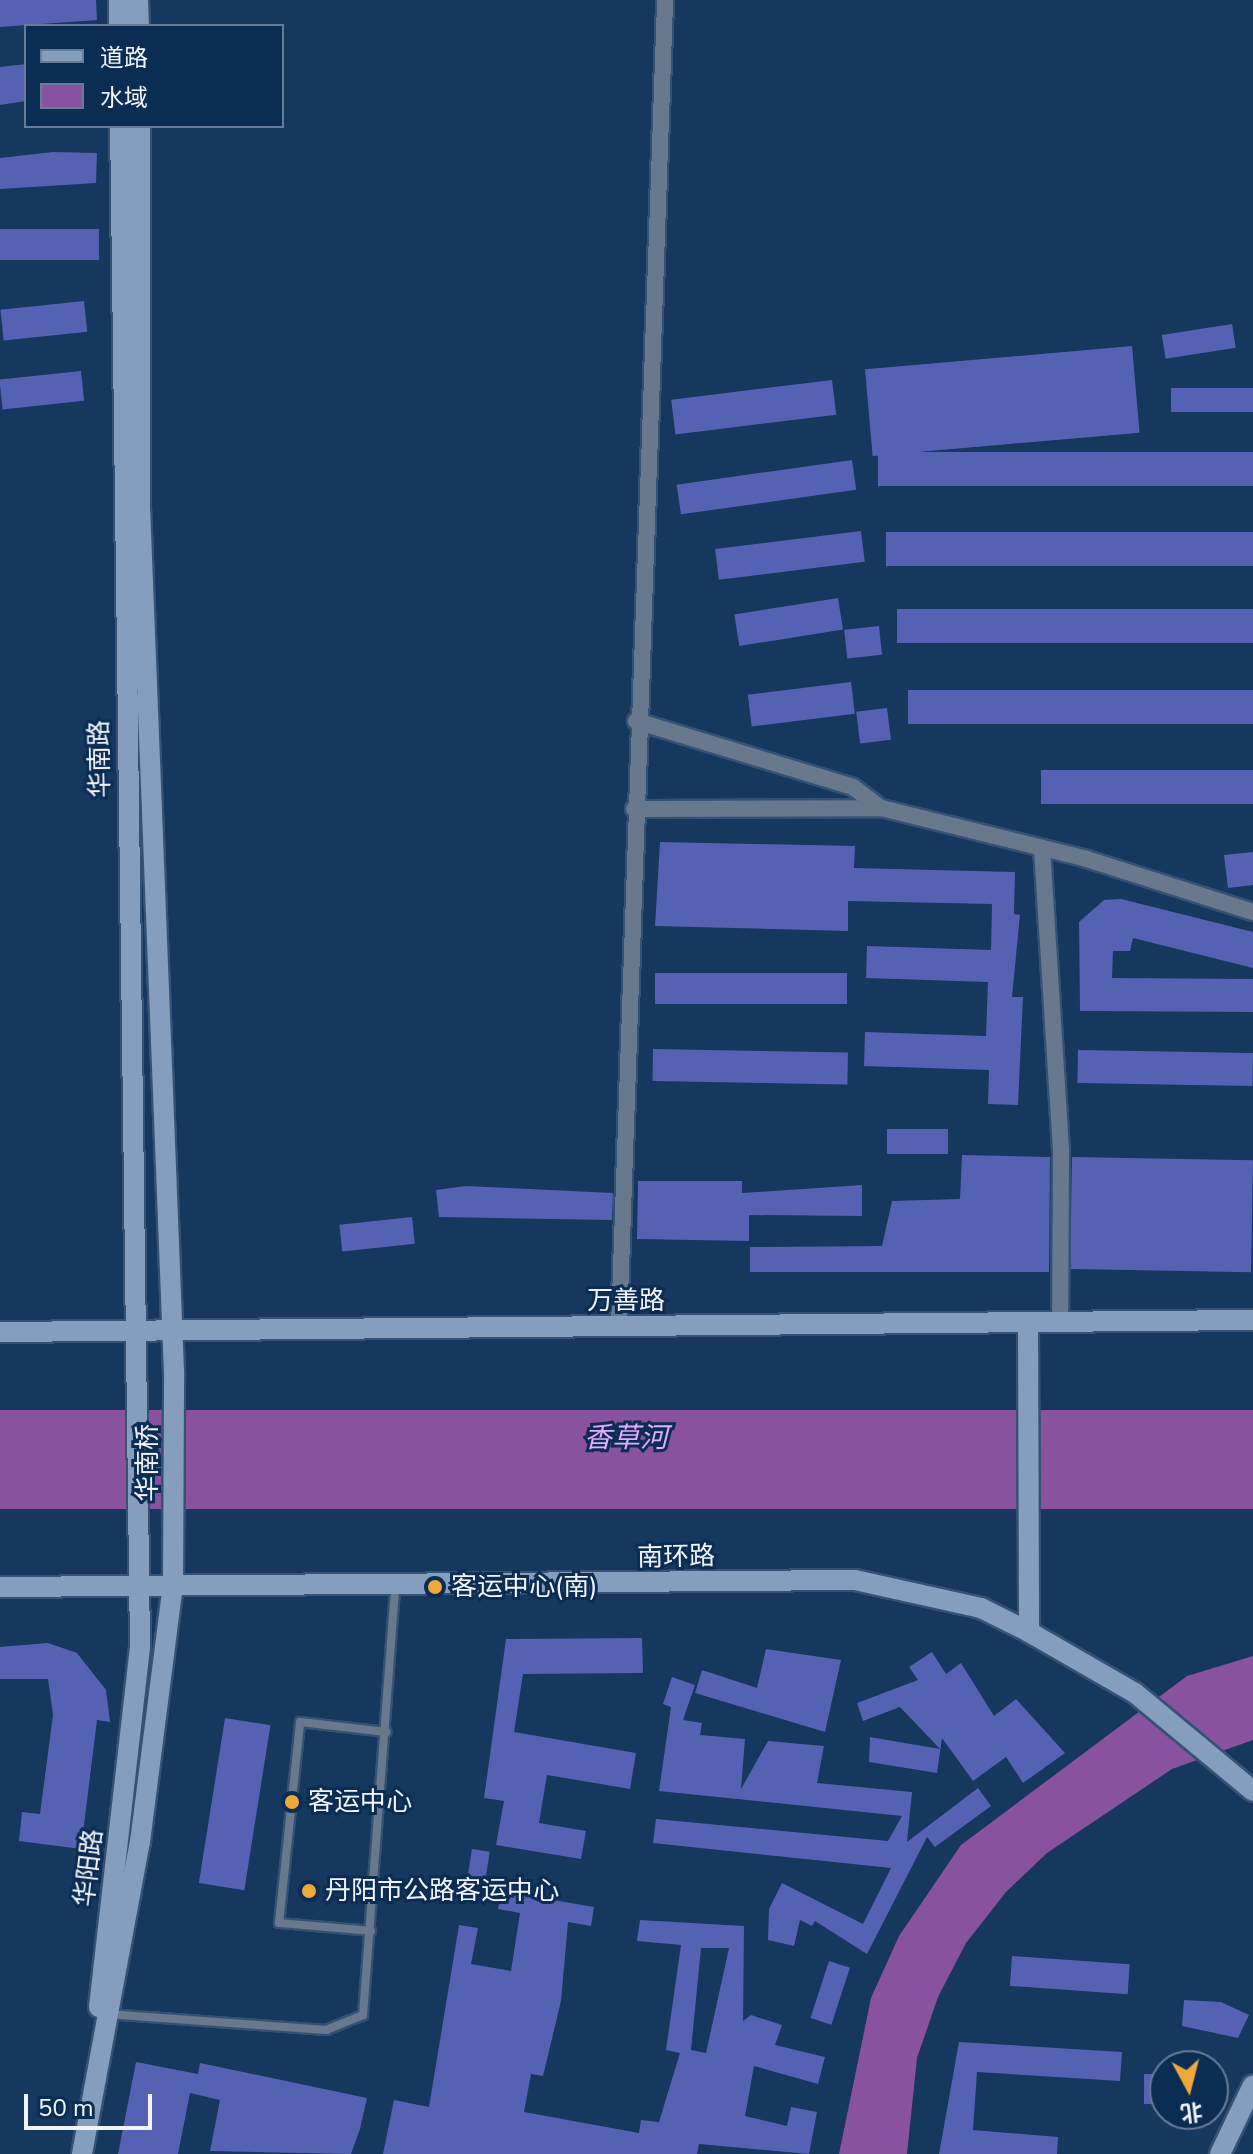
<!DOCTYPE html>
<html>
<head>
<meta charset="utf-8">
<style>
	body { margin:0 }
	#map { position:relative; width:1253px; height:2154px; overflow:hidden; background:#16375e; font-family:"Nunito Sans","Noto Sans SC",sans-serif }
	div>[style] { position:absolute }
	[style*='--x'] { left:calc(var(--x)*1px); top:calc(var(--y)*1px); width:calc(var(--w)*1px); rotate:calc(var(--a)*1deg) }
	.water>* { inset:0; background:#88529f; transform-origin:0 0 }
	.building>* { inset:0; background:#5561b3; transform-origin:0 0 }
	.roads { filter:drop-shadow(2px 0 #355274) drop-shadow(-2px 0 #355274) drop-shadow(0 2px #355274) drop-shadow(0 -2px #355274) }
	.lane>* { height:8px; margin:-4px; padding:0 4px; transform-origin:4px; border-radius:4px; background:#69798d }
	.street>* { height:16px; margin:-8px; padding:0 8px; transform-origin:8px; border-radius:8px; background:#69798d }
	.secondary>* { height:20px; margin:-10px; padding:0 10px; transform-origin:10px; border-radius:10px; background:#859ebe }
	.dots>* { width:22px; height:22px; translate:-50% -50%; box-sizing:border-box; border:4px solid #0b2c53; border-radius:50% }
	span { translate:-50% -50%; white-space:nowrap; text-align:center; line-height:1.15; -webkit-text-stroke:6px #0b2c53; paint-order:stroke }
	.street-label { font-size:26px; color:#f1f5fa }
	.poi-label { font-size:26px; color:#f1f5fa }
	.left { translate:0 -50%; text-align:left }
	.water-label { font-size:28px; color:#e3abfd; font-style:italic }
	.legend { position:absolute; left:24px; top:24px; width:260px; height:104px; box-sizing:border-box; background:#0b2c53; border:2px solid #677c96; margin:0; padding:10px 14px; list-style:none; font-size:24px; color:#f1f5fa }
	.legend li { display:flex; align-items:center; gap:16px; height:40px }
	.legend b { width:40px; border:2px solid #677c96 }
	.north { position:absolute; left:1149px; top:2050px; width:80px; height:80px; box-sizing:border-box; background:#0b2c53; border:2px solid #677c96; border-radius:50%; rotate:173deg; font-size:22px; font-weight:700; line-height:32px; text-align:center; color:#f1f5fa }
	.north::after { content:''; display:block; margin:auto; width:28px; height:36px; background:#eda83b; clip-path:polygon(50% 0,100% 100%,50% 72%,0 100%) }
	.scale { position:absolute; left:24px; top:2094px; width:128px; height:36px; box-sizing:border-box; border:4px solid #f1f5fa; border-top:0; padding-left:10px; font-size:24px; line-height:28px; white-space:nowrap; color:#f1f5fa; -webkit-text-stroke:6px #0b2c53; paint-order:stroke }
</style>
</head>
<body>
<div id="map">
	<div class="water">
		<i style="left:1253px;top:1410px;width:99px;height:1253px;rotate:90deg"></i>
		<i style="clip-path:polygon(1253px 1656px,1253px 1740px,1172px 1769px,1047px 1853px,1006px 1892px,966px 1943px,938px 1997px,917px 2058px,907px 2154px,839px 2154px,871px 1998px,899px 1936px,961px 1845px,1187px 1676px)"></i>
	</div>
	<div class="building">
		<i style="clip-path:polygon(0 0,96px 0,97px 20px,0 27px)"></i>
		<i style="clip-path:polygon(26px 64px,26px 101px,0 105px,0 67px)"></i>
		<i style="clip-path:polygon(53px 152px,97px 153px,96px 183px,0 189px,0 158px)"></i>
		<i style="left:99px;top:229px;width:31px;height:99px;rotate:90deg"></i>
		<i style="left:84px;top:301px;width:31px;height:84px;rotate:84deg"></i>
		<i style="left:1232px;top:324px;width:24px;height:71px;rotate:81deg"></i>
		<i style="left:1132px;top:346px;width:87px;height:268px;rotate:85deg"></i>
		<i style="left:81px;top:371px;width:30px;height:82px;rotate:84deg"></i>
		<i style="left:832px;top:380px;width:35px;height:162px;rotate:83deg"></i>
		<i style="left:1253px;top:388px;width:24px;height:82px;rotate:90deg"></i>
		<i style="left:1253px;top:452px;width:34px;height:375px;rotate:90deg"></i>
		<i style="left:852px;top:460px;width:30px;height:177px;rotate:82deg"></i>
		<i style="left:861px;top:531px;width:31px;height:147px;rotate:83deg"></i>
		<i style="left:1253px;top:532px;width:34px;height:367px;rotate:90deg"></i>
		<i style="left:838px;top:598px;width:32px;height:105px;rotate:81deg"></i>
		<i style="left:1253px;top:609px;width:34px;height:356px;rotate:90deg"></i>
		<i style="left:879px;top:626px;width:29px;height:35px;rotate:84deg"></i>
		<i style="left:851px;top:682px;width:32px;height:104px;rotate:83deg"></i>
		<i style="left:1253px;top:690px;width:34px;height:345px;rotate:90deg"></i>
		<i style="left:887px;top:708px;width:32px;height:31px;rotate:83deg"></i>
		<i style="left:1253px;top:770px;width:34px;height:212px;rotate:90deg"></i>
		<i style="clip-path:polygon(660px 842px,855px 846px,854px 868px,1015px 872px,1014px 914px,1020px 915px,1012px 997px,1023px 997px,1018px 1105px,988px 1104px,989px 1070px,864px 1066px,865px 1032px,986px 1036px,988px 982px,866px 978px,867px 946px,991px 950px,992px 904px,848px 901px,848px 931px,655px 926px)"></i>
		<i style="clip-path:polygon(1253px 852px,1253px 885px,1228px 888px,1224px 855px)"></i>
		<i style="clip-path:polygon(1121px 899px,1253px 932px,1253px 968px,1133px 938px,1130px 951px,1113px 951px,1112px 978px,1253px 979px,1253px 1012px,1080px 1011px,1079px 922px,1104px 900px)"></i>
		<i style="left:655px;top:973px;width:192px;height:31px"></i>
		<i style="left:653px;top:1049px;width:195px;height:32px;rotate:1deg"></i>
		<i style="left:1078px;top:1050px;width:175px;height:33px;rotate:1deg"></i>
		<i style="left:887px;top:1129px;width:61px;height:25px"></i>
		<i style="clip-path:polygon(962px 1155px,1050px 1157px,1049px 1272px,750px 1272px,750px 1247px,882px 1246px,892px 1201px,960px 1199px)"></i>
		<i style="left:1072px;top:1157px;width:181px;height:112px;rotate:1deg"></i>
		<i style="clip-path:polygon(638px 1181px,742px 1181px,742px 1193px,862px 1185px,862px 1216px,749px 1215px,749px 1241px,637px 1239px)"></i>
		<i style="clip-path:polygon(466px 1186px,613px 1193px,612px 1220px,439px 1217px,436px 1190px)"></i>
		<i style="left:412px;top:1217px;width:27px;height:73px;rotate:84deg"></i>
		<i style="clip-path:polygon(642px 1638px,643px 1673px,523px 1674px,514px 1732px,636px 1753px,630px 1789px,547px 1775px,539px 1823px,586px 1831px,581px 1859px,496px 1845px,504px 1801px,484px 1798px,506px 1639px)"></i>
		<i style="clip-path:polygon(48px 1643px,77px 1653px,106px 1690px,110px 1722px,97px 1720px,81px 1849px,19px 1841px,22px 1812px,40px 1814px,53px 1715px,48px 1679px,0 1679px,0 1647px)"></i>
		<i style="clip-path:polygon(766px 1649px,841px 1660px,825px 1732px,695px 1693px,702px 1670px,757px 1688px)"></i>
		<i style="clip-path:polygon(932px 1652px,946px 1674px,961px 1663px,994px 1716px,1016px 1699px,1065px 1753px,1023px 1783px,1006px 1757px,973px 1781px,942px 1738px,937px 1773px,869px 1762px,870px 1737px,940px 1749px,900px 1707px,863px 1721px,857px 1703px,918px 1680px,909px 1667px)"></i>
		<i style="clip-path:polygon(672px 1677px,695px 1685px,683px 1720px,702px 1723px,700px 1735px,745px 1739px,741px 1789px,768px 1741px,824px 1746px,817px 1783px,912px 1792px,907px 1842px,978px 1788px,991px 1806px,935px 1847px,927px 1837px,867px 1954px,815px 1921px,812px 1926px,800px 1920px,794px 1946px,768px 1940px,769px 1909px,782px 1883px,863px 1924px,891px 1868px,653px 1843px,656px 1819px,888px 1841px,902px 1816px,659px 1791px,671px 1707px,663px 1704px)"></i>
		<i style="left:225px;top:1718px;width:46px;height:167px;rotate:9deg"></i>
		<i style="left:472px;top:1849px;width:18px;height:33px;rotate:9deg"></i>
		<i style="clip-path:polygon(evenodd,501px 1891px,594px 1907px,591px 1926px,568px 1922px,561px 2001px,543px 2076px,531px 2074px,524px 2112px,639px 2133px,641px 2120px,659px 2122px,680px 2053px,666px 2050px,681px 1945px,637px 1941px,640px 1920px,744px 1926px,743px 2021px,751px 2015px,782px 2025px,775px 2045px,825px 2057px,818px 2084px,754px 2066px,745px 2116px,787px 2126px,791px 2107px,817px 2112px,809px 2154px,699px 2144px,697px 2154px,383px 2154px,394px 2100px,429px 2107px,459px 1925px,478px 1928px,471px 1964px,511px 1971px,520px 1913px,498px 1909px,501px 1891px,701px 1948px,729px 1948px,706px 2053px,691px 2050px,701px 1948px)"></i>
		<i style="left:1012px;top:1956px;width:118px;height:30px;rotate:4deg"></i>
		<i style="left:829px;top:1961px;width:22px;height:60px;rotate:18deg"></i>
		<i style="clip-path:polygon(1184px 2000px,1221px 2002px,1249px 2015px,1238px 2038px,1182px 2026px)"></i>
		<i style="clip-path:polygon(959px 2042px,1122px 2052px,1120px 2081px,977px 2072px,973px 2130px,1058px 2137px,1057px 2154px,939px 2154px)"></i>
		<i style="clip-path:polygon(136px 2062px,198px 2074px,200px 2063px,367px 2098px,360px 2129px,351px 2154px,210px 2151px,220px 2100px,190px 2093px,178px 2154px,118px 2154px)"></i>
		<i style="left:1144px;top:2074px;width:21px;height:30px"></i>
	</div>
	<div class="roads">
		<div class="lane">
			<i style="--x:371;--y:1931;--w:92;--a:-175"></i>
			<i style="--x:279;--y:1923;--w:202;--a:-84"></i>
			<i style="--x:300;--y:1722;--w:87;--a:6.6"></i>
			<i style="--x:107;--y:2014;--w:220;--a:4.2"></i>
			<i style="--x:326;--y:2030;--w:40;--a:-22"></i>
			<i style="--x:363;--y:2015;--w:431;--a:-85.7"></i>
		</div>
		<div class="street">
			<i style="--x:636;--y:721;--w:227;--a:16.9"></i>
			<i style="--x:853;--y:787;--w:35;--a:37"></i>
			<i style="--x:634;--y:809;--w:247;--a:-0.2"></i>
			<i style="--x:881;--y:808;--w:212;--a:13.9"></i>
			<i style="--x:1087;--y:859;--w:174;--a:17.7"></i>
			<i style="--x:1042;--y:848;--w:303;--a:86.4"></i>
			<i style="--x:1061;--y:1150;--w:173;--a:90.3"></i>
			<i style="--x:619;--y:1327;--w:1328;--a:-88.01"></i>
		</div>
		<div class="secondary">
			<i style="--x:119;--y:0;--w:26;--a:90"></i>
			<i style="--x:138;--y:0;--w:26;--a:88"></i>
			<i style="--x:1028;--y:1324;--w:308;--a:89.8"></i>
			<i style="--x:0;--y:1332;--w:1253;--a:-0.55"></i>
			<i style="--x:0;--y:1587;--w:855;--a:-0.47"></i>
			<i style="--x:855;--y:1580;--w:129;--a:12.5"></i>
			<i style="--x:981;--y:1608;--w:54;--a:26.6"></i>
			<i style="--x:1029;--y:1632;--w:122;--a:29.9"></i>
			<i style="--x:1135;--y:1693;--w:153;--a:39.7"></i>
			<i style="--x:99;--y:2007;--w:361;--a:-83.5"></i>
			<i style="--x:140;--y:1648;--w:1522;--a:-90.75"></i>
			<i style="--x:82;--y:2154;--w:317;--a:-79.5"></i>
			<i style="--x:140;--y:1842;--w:259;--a:-82.7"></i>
			<i style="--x:173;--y:1585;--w:213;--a:-89.7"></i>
			<i style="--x:174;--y:1372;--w:865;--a:-92.25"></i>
			<i style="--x:140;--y:508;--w:382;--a:-90"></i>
			<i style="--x:1220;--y:2154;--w:76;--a:-64.4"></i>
		</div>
	</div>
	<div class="dots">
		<i style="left:435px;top:1587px;background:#eda83b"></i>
		<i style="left:292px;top:1802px;background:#eda83b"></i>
		<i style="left:309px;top:1891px;background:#eda83b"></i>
	</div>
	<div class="street-label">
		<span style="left:100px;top:759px;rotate:-91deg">华南路</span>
		<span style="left:626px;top:1301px">万善路</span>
		<span style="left:148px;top:1463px;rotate:-90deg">华南桥</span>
		<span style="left:676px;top:1557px;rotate:-1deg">南环路</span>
		<span style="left:89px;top:1868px;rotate:-83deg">华阳路</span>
	</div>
	<div class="poi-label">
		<span class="left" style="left:451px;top:1587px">客运中心(南)</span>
		<span class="left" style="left:308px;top:1802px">客运中心</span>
		<span class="left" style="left:325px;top:1891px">丹阳市公路客运中心</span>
	</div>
	<div class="water-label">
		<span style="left:626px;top:1438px">香草河</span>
	</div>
	<ul class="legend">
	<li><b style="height:10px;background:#859ebe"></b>道路</li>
	<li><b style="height:22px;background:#88529f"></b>水域</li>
	</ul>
	<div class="north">北</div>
	<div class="scale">50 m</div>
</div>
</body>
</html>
